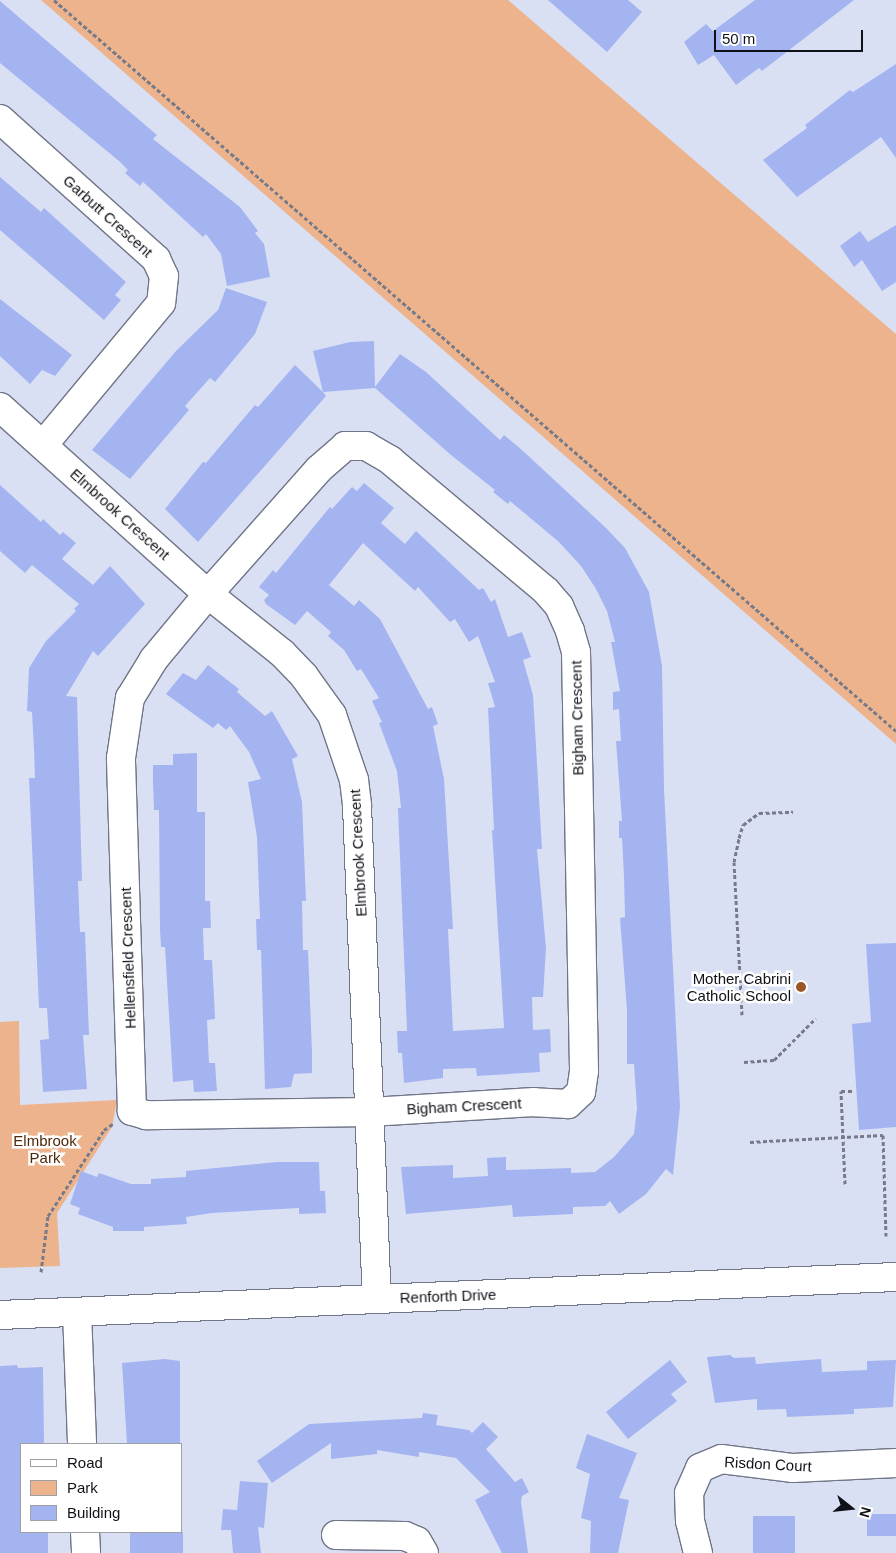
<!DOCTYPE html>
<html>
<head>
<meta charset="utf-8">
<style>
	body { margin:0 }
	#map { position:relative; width:896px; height:1553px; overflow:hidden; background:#dae0f4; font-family:Arial,sans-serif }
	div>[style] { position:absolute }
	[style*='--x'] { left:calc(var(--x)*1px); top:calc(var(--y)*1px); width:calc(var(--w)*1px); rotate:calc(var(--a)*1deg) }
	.green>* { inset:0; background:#ecb38c }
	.building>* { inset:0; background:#a4b4f1; transform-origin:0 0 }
	.path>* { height:3px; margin-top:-1.5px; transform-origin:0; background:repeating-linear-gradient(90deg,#777b89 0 4px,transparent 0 6.5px) }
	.roads { filter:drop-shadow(1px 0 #707587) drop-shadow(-1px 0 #707587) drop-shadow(0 1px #707587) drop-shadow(0 -1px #707587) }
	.minor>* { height:28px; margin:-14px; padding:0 14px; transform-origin:14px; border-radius:14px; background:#fff }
	.major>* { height:28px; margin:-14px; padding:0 14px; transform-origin:14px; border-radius:14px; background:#fff }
	.dots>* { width:14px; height:14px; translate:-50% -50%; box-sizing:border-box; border:2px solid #fff; border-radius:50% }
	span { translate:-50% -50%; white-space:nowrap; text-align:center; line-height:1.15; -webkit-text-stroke:5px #fff; paint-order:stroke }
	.street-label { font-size:15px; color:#101219 }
	.poi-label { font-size:15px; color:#101219 }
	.right { translate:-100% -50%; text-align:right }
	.park-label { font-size:15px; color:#4f2909 }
	.legend { position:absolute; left:20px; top:1443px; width:162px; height:90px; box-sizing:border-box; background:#fff; border:1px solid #9fa0a3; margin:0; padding:6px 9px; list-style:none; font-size:15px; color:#101219 }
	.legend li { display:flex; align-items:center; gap:10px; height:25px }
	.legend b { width:25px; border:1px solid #9fa0a3 }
	.north { position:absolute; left:826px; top:1483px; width:50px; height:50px; -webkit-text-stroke:4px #fff; paint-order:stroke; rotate:106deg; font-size:14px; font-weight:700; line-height:20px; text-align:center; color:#101219 }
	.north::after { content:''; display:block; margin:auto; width:18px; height:22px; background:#101219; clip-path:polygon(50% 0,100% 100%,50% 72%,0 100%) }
	.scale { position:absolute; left:714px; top:30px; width:149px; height:22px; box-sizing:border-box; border:2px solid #101219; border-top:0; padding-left:6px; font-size:15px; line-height:18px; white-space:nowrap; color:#101219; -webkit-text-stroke:4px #fff; paint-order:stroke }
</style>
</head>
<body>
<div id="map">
	<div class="green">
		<i style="clip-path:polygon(41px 0,508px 0,896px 334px,896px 744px)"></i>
		<i style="clip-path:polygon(19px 1021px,20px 1105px,117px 1100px,112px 1127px,57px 1213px,60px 1266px,0 1268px,0 1022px)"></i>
	</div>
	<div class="building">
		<i style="clip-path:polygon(548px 0,628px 0,642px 12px,607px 52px)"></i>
		<i style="clip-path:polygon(755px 0,854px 0,762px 71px,759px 68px,736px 85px,714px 55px,698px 65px,684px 42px,706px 24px,713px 31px)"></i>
		<i style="clip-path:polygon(0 1px,157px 135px,153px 139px,167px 150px,240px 207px,258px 231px,255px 233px,264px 244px,270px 277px,227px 286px,221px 254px,206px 234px,203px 237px,143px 182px,140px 186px,125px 173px,128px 170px,119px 161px,0 63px)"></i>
		<i style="clip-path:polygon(896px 64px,896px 158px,881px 137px,797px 197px,763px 160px,807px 128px,805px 125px,850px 90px,853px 92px)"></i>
		<i style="clip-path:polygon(0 177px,41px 212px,44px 208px,126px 282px,115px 295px,121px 300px,104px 320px,0 230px)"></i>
		<i style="clip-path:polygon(896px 225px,896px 282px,882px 291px,862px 260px,854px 267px,840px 246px,860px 231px,868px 242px)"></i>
		<i style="clip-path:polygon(226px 288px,267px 302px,255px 334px,215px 382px,210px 378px,185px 406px,189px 410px,130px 479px,92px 450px,176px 351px,218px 310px)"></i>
		<i style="clip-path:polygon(0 299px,72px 355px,55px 376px,42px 370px,30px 384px,0 356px)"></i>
		<i style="clip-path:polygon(374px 341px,375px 387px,400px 354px,426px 372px,500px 440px,504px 435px,522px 450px,606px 528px,625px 548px,649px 592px,662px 666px,664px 789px,680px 1107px,673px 1175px,666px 1169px,646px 1194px,619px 1214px,610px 1201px,605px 1206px,573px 1207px,573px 1214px,513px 1217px,512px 1205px,406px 1214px,401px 1167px,453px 1165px,453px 1178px,488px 1176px,487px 1158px,506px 1157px,506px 1170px,571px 1168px,571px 1173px,595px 1172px,614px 1157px,634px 1134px,637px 1108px,634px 1064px,627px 1064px,627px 1010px,620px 918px,625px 917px,624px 877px,622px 838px,619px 838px,619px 821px,622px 821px,616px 741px,621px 741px,619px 709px,613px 710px,613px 692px,620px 691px,611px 642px,615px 642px,607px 611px,596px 589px,581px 566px,559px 542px,510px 501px,508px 504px,493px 492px,495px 490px,451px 455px,375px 388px,323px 392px,326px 396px,198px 542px,165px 509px,203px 462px,206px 463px,255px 405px,258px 407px,295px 365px,323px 392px,313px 351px,350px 342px)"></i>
		<i style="clip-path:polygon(evenodd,364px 483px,394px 508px,381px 523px,405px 544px,416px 531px,479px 590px,483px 588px,491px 602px,495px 599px,508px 637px,522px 632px,531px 657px,523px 660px,533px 695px,542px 849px,537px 849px,546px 948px,543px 997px,532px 997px,533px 1030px,550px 1029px,551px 1052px,539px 1053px,540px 1072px,477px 1076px,476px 1068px,443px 1069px,443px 1078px,404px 1083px,402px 1053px,398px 1053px,397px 1031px,407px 1031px,398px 808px,401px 808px,397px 771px,379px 723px,382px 722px,372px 701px,379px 698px,361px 669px,357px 671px,344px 650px,328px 636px,331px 632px,307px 611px,295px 625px,266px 604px,264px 600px,269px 595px,259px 587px,273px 570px,276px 573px,330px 507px,332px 509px,352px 487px,357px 491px,364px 483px,363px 543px,415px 591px,418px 587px,450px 622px,455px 619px,469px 642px,478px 636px,495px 682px,488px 683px,495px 707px,488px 708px,494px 830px,492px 830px,504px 1028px,453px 1031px,448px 929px,453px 929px,444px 779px,433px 726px,438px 724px,432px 707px,428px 709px,380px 619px,359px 600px,354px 606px,329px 585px,363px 543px)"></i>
		<i style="clip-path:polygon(0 485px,41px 522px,43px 519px,60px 535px,63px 532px,76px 543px,62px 559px,93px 585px,110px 566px,145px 604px,98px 656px,93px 651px,66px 696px,77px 697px,82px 881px,78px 881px,80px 932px,85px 932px,89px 1035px,83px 1035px,87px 1089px,43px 1092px,40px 1040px,49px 1039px,47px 1008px,39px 1008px,29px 778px,35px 778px,34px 749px,32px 712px,27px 711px,29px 668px,46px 641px,76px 611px,74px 609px,79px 604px,32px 565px,25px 573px,0 551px)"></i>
		<i style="clip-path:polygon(208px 665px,239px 689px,237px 692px,265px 716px,272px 711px,298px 756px,292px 759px,302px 802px,306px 901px,302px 901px,303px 950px,308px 950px,312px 1052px,312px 1073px,294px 1074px,291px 1087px,265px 1089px,261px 950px,257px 950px,256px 919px,260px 919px,257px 837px,248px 782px,261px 779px,249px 752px,230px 726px,226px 730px,218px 723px,213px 728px,166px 694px,183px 673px,196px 680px)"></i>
		<i style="clip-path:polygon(197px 753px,197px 812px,205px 812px,205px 901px,210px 901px,211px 928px,203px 928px,204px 960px,212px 960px,214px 997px,215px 1019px,207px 1020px,209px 1063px,215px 1063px,217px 1091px,194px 1092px,193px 1080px,173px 1082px,165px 947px,161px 947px,160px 930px,159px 810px,154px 810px,153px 782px,153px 765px,173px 765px,173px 754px)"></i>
		<i style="clip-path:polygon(896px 943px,896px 1127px,859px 1130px,852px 1024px,871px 1022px,866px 944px)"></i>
		<i style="clip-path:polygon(277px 1162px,319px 1162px,320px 1191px,325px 1191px,326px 1213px,299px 1214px,299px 1208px,212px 1213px,186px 1217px,187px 1224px,144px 1227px,144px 1231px,113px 1231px,113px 1227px,78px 1214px,80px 1208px,70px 1204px,81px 1171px,97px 1177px,99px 1173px,131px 1184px,151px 1184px,151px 1179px,186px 1177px,186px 1171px)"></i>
		<i style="clip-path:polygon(730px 1355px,734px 1358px,755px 1357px,756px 1364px,821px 1359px,822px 1372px,867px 1370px,867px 1361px,896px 1360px,893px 1407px,854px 1409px,854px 1414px,787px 1417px,786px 1409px,757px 1410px,757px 1399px,715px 1403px,707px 1357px)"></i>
		<i style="clip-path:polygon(165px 1359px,180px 1361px,180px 1444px,127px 1444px,122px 1363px)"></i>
		<i style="clip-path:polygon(670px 1360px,687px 1382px,671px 1394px,677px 1401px,628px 1439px,606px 1412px)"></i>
		<i style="clip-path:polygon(17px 1365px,18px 1368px,43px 1367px,44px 1441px,43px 1444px,21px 1444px,21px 1532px,48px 1532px,48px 1553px,0 1553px,0 1366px)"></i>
		<i style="clip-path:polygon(423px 1413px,438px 1415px,436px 1425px,469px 1430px,472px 1433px,483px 1422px,498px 1437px,486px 1449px,515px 1482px,522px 1478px,529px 1492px,522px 1496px,521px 1502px,528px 1553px,502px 1553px,475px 1500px,490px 1492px,456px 1458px,419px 1452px,419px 1457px,377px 1450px,377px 1454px,331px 1459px,331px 1443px,272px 1483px,257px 1461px,309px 1424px,422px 1418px)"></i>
		<i style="clip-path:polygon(587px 1434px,637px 1453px,619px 1498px,629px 1500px,618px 1553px,590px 1553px,591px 1521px,581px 1518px,590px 1474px,576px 1468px)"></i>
		<i style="clip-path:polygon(240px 1481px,268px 1483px,264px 1528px,258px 1527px,261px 1553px,233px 1553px,231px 1530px,221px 1530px,223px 1509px,237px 1510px)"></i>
		<i style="left:896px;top:1514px;width:22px;height:29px;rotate:90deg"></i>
		<i style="left:795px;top:1516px;width:37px;height:42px;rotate:90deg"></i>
		<i style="left:130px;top:1532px;width:53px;height:21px"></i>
	</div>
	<div class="path">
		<i style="--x:54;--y:0;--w:1115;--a:40.96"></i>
		<i style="--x:742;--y:1015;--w:153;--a:-93"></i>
		<i style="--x:734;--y:862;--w:25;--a:-78"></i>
		<i style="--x:739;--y:838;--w:14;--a:-73"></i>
		<i style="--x:743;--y:825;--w:20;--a:-37"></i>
		<i style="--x:759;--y:813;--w:34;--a:-2"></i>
		<i style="--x:744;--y:1062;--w:30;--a:-4"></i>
		<i style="--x:774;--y:1060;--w:59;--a:-45"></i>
		<i style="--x:750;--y:1142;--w:133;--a:-3"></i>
		<i style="--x:883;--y:1135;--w:101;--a:88.3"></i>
		<i style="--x:845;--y:1184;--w:93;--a:-92.5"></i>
		<i style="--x:841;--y:1091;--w:12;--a:0"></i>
		<i style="--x:41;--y:1272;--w:56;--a:-82.9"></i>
		<i style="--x:48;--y:1216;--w:103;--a:-56.9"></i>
		<i style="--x:104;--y:1130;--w:11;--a:-34"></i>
	</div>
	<div class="roads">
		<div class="minor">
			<i style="--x:0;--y:119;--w:210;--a:41.9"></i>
			<i style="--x:156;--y:259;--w:19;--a:65"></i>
			<i style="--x:164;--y:276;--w:27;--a:96"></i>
			<i style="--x:161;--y:303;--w:183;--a:129.7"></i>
			<i style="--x:0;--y:407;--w:280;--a:42"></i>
			<i style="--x:208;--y:594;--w:95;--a:38.6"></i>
			<i style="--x:282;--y:653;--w:32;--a:46"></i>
			<i style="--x:304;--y:676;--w:48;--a:54.3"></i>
			<i style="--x:332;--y:715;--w:69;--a:71.3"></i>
			<i style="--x:354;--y:780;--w:26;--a:83"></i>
			<i style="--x:357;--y:806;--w:492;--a:87.7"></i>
			<i style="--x:345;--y:446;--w:21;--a:0"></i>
			<i style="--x:366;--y:446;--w:28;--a:30"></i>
			<i style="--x:390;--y:460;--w:204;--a:40"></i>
			<i style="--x:546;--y:591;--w:20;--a:49"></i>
			<i style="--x:559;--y:606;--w:27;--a:66"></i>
			<i style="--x:570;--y:631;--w:22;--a:74"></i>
			<i style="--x:576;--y:652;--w:419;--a:88.9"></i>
			<i style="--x:584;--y:1071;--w:21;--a:98"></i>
			<i style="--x:581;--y:1092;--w:18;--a:137"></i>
			<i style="--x:568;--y:1104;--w:34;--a:-177"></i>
			<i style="--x:534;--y:1102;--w:164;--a:176.5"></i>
			<i style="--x:370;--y:1112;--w:224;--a:179.2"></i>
			<i style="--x:146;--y:1115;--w:15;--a:-164"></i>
			<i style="--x:132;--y:1111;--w:353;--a:-91.8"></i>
			<i style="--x:121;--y:758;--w:61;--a:-81.5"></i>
			<i style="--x:130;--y:698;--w:46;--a:-58.4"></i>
			<i style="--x:154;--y:659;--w:85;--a:-50.3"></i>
			<i style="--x:208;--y:594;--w:167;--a:-48.4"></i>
			<i style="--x:319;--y:469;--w:35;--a:-41"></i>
			<i style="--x:77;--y:1312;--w:132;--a:87.8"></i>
			<i style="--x:85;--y:1532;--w:21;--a:87"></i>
			<i style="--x:336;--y:1535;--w:69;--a:0.8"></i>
			<i style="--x:405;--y:1536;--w:13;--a:23"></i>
			<i style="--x:417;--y:1541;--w:14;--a:60"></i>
			<i style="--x:698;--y:1553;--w:33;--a:-104"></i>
			<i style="--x:690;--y:1521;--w:28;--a:-92"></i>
			<i style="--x:689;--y:1493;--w:27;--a:-66"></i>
			<i style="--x:700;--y:1468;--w:23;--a:-23"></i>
			<i style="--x:721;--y:1459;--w:73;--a:7.1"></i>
			<i style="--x:793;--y:1468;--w:103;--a:-2.8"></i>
		</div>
		<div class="major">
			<i style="--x:0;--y:1315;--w:897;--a:-2.43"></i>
		</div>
	</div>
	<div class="dots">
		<i style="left:801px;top:987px;background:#995824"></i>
	</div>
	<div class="street-label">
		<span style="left:108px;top:216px;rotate:42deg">Garbutt Crescent</span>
		<span style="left:120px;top:514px;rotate:42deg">Elmbrook Crescent</span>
		<span style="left:577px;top:718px;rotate:-91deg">Bigham Crescent</span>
		<span style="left:358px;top:853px;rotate:-93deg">Elmbrook Crescent</span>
		<span style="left:128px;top:958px;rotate:-92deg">Hellensfield Crescent</span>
		<span style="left:464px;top:1106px;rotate:-3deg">Bigham Crescent</span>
		<span style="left:448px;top:1296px;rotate:-2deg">Renforth Drive</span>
		<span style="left:768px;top:1464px;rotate:3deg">Risdon Court</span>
	</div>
	<div class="poi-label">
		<span class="right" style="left:791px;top:987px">Mother Cabrini<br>Catholic School</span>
	</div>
	<div class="park-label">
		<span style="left:45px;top:1149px">Elmbrook<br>Park</span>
	</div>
	<ul class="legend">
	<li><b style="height:6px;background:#fff"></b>Road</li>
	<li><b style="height:14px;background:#ecb38c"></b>Park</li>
	<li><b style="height:14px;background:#a4b4f1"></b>Building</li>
	</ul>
	<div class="north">N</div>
	<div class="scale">50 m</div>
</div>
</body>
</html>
